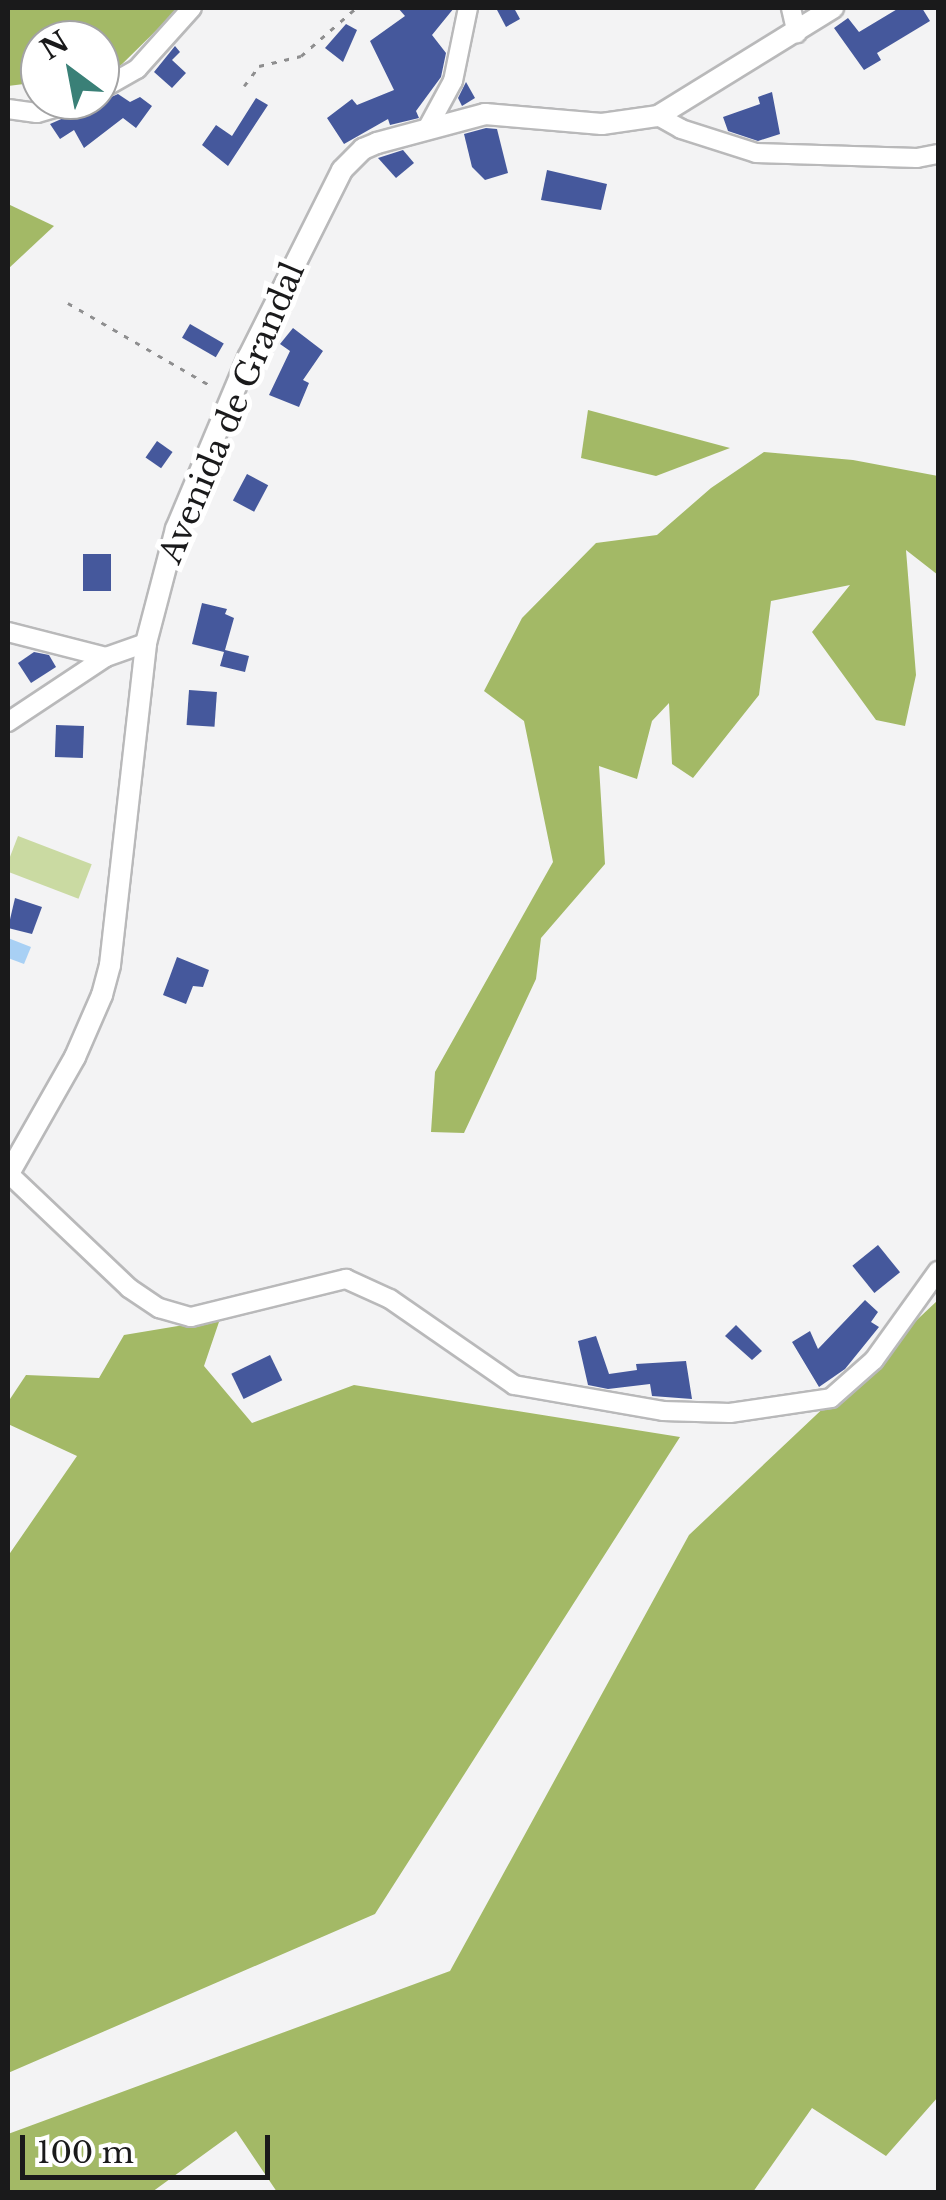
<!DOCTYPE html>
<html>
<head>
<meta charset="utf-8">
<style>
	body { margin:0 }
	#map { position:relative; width:946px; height:2200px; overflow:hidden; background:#f3f3f4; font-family:"Libre Baskerville",serif }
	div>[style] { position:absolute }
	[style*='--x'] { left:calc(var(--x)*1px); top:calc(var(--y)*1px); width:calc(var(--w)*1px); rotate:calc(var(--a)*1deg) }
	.green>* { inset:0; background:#cadaa2; transform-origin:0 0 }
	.forest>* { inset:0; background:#a3b966 }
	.water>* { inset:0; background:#a8d0f4 }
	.building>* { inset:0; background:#45589c; transform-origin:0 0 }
	.path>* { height:2.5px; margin-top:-1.25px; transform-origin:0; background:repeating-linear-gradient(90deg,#8e8e8f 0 5px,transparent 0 13px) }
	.roads { filter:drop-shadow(2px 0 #b9b9ba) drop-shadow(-2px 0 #b9b9ba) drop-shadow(0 2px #b9b9ba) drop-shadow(0 -2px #b9b9ba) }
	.minor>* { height:18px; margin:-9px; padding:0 9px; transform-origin:9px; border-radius:9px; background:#fff }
	.tertiary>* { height:20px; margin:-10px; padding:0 10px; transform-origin:10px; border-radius:10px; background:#fff }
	span { translate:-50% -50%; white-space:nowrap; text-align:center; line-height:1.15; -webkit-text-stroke:10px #fff; paint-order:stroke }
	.street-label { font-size:32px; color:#1a1a1b }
	.frame { position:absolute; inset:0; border:10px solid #1a1a1b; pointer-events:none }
	.north { position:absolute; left:20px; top:20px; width:100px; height:100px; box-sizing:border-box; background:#fff; border:2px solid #a3a3a4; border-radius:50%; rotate:328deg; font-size:28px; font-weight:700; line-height:40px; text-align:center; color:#1a1a1b }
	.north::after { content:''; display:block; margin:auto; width:35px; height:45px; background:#3a8077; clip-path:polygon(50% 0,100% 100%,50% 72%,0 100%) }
	.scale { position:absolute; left:20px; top:2135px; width:250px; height:45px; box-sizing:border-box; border:5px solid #1a1a1b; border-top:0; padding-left:12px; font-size:30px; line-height:35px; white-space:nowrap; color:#1a1a1b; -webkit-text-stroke:8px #fff; paint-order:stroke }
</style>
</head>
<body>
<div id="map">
	<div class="green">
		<i style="left:18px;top:836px;width:79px;height:37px;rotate:21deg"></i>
	</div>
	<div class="forest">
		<i style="clip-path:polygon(8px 8px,179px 8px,113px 73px,100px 75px,100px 40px,40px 40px,40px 82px,8px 86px)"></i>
		<i style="clip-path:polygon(8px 204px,54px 226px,8px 269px)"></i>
		<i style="clip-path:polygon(588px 410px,730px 448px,656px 476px,581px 458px)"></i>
		<i style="clip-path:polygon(764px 452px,853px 460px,938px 476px,938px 575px,906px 550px,916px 675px,905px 726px,876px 720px,812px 632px,850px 585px,771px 601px,759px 695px,693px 778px,672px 764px,669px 703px,652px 721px,637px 779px,599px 766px,605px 864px,541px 938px,536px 979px,464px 1133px,431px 1132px,435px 1072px,553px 862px,524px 721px,484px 691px,522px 618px,596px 543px,657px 535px,711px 488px)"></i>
		<i style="clip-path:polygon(938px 1300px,938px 2097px,886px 2156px,812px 2108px,753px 2192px,277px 2192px,236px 2131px,152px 2192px,8px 2192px,8px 2134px,450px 1971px,689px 1535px)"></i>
		<i style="clip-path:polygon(220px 1319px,204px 1366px,252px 1423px,354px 1385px,680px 1437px,375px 1914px,8px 2073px,8px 1556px,77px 1456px,8px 1424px,8px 1402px,26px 1375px,99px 1378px,124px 1335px)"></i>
	</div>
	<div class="water">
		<i style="clip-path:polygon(8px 938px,31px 947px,24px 964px,8px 958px)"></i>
	</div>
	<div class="building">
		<i style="clip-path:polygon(398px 8px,454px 8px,432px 35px,446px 53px,441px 77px,416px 111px,419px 118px,390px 125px,388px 119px,344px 144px,327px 118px,352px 99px,357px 105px,394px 90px,370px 41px,405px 16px)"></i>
		<i style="clip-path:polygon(496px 8px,514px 8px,520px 19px,506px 27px)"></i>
		<i style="clip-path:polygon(899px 8px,922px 8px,930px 21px,877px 53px,881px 60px,864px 70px,834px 28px,848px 18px,859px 32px)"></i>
		<i style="clip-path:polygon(346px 24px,357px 30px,343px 62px,325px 48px)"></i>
		<i style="clip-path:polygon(175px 46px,180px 52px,172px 60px,186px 73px,172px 88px,154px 72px)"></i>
		<i style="clip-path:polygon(466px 82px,475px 98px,462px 106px,458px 98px)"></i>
		<i style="clip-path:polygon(772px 92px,780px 134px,758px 141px,728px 131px,723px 117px,760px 104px,758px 97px)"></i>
		<i style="clip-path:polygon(118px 94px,130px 102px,140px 97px,152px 106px,136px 128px,123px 118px,84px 148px,74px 130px,60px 139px,50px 124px)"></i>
		<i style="clip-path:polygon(256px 98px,268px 105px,228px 166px,202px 145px,216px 125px,232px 136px)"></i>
		<i style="clip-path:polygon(486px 128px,497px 129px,508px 173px,485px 180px,472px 167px,464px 134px)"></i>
		<i style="clip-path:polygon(403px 150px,414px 163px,396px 178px,378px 158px)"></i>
		<i style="clip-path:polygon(547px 170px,607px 184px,601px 210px,541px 200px)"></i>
		<i style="left:190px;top:324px;width:39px;height:16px;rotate:30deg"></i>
		<i style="clip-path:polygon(293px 328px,323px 351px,303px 380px,309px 383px,299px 407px,269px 395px,290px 351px,280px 344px)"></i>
		<i style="left:157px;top:441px;width:19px;height:20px;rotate:35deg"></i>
		<i style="left:247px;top:474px;width:24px;height:30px;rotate:28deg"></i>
		<i style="left:111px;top:554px;width:37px;height:28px;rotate:90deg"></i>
		<i style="clip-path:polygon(202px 603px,227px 609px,225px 614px,234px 618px,225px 650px,249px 656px,245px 672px,220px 666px,224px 652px,192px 644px)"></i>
		<i style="clip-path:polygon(34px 652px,49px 655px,56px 667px,31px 683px,18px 663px)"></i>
		<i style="left:189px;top:690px;width:28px;height:35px;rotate:4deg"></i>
		<i style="left:56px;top:725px;width:28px;height:32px;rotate:2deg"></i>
		<i style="clip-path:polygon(15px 898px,42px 907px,32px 934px,8px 928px)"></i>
		<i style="clip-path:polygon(177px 957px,209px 970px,203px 987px,193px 986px,186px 1004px,163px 995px)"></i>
		<i style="left:878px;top:1245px;width:35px;height:33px;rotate:51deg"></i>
		<i style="clip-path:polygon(865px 1300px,878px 1312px,871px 1322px,879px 1327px,845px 1369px,819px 1387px,792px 1342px,810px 1331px,818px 1349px)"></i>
		<i style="clip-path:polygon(736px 1325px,762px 1351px,752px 1360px,725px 1336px)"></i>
		<i style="clip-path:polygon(596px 1336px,609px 1374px,637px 1370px,636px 1364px,686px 1361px,692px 1399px,652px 1396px,650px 1384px,608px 1389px,588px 1385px,578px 1341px)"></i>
		<i style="left:270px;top:1355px;width:28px;height:43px;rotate:64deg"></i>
	</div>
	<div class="path">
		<i style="--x:244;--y:86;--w:25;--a:-53"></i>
		<i style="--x:259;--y:66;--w:43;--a:-13.4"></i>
		<i style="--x:301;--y:56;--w:73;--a:-41.1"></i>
		<i style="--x:68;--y:303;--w:168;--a:30.1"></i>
	</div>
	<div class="roads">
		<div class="minor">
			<i style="--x:791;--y:8;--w:26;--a:77"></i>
			<i style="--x:100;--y:90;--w:43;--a:-29.6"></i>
			<i style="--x:137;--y:69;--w:82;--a:-48"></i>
			<i style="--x:8;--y:109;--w:29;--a:8"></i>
			<i style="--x:37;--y:113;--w:47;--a:-16.1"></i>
			<i style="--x:658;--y:116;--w:26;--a:29"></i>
			<i style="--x:681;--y:129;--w:79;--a:17.7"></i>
			<i style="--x:756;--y:153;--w:161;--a:1.8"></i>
			<i style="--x:917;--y:158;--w:21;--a:-11"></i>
			<i style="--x:428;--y:127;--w:52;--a:-61.5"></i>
			<i style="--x:453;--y:81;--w:75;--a:-78.4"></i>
			<i style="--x:8;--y:632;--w:101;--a:14.3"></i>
			<i style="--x:8;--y:722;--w:118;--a:-33.6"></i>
			<i style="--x:106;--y:657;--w:42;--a:-19.3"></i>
			<i style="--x:9;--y:1174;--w:166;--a:43.5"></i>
			<i style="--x:129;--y:1288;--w:36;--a:34"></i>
			<i style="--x:159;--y:1308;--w:33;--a:16"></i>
			<i style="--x:191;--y:1317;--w:160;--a:-13.8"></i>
			<i style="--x:346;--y:1279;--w:48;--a:24.4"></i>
			<i style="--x:390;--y:1299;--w:151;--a:34.7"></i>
			<i style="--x:514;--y:1385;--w:151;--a:9.9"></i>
			<i style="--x:663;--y:1411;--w:67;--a:1.7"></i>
			<i style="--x:730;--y:1413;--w:102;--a:-8.4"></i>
			<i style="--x:831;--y:1398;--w:57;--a:-41.5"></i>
			<i style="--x:874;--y:1360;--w:110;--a:-54.3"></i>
		</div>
		<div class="tertiary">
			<i style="--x:8;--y:1175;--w:136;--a:-60.4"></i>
			<i style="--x:75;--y:1057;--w:68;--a:-66.5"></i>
			<i style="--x:102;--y:995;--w:31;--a:-75"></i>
			<i style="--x:110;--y:965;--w:324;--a:-83.6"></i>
			<i style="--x:146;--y:643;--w:118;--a:-75.3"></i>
			<i style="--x:176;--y:529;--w:186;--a:-67.2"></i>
			<i style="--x:248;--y:358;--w:210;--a:-63.4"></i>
			<i style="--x:342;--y:170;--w:30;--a:-45"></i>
			<i style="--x:363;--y:149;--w:15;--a:-23"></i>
			<i style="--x:377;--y:143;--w:112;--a:-15"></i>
			<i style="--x:485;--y:114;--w:117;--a:4.9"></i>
			<i style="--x:602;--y:124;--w:57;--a:-8.1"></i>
			<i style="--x:658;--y:116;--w:206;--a:-31.7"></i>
		</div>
	</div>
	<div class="street-label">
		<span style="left:232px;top:413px;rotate:-67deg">Avenida de Grandal</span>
	</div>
	<div class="frame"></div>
	<div class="north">N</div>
	<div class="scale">100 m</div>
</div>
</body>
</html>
